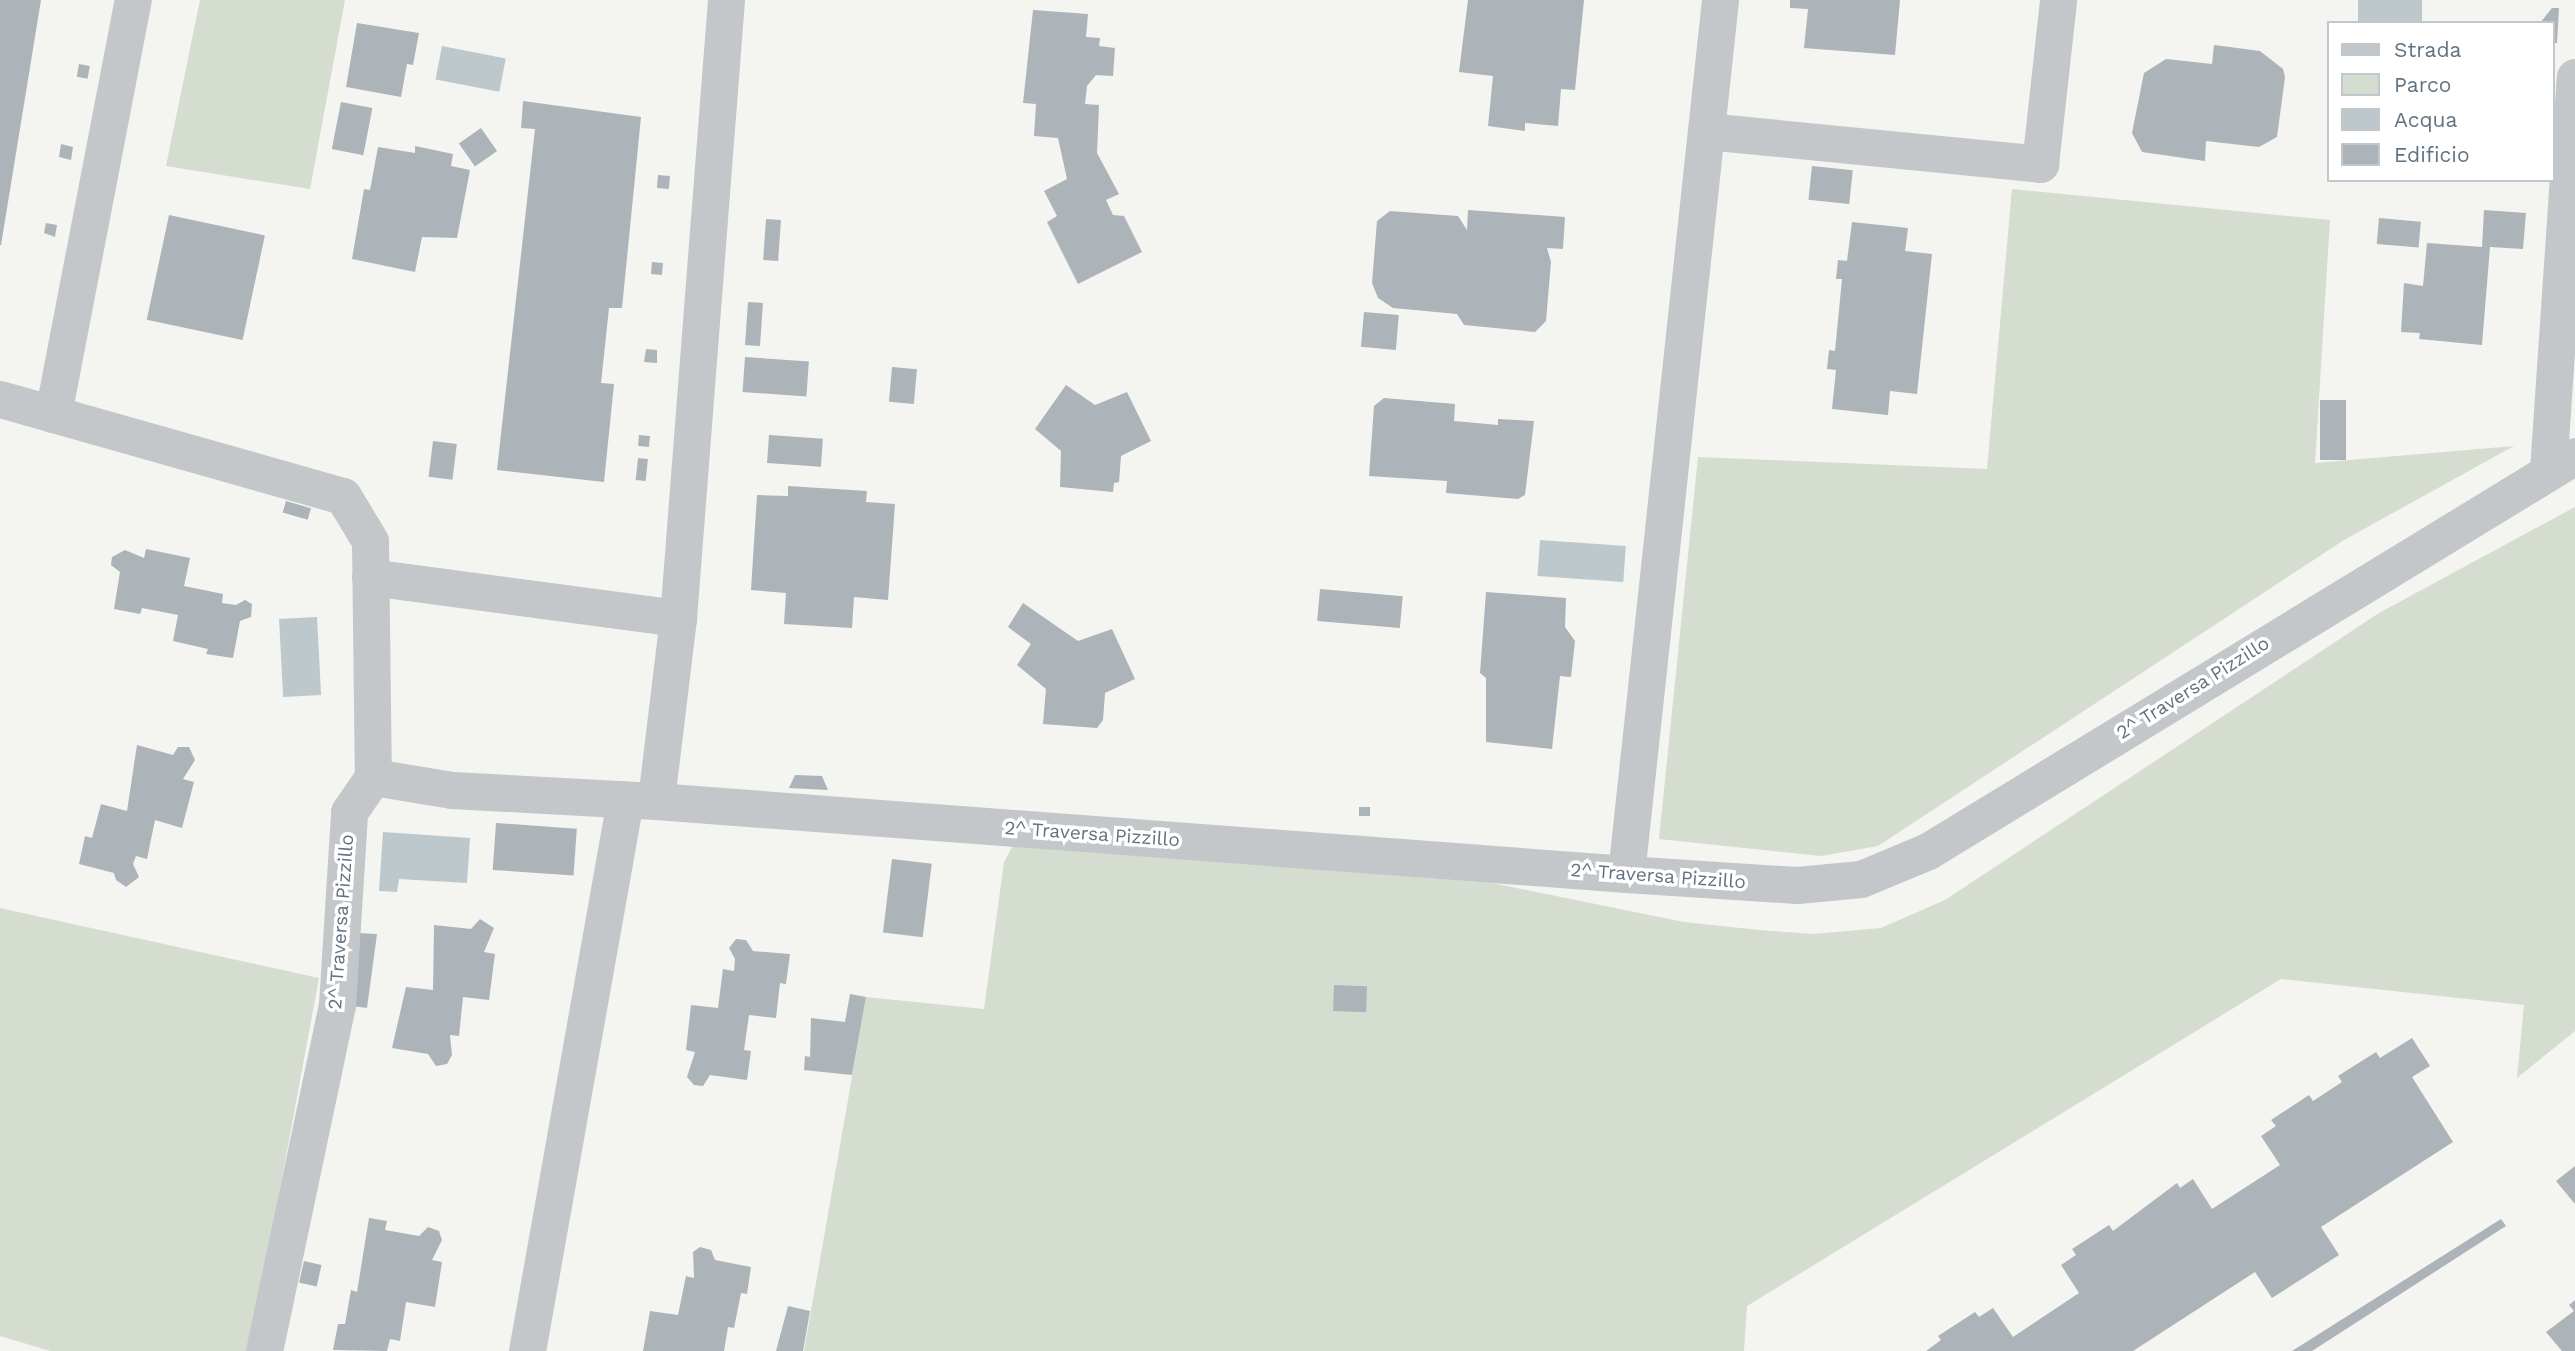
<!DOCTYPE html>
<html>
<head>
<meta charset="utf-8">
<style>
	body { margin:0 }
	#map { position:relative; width:2575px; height:1351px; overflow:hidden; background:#f4f4f0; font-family:"Work Sans",sans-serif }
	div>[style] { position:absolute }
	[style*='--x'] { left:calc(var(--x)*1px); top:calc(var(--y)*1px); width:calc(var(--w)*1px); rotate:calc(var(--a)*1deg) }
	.green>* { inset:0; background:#d5dcd0 }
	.water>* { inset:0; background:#bdc8cd; transform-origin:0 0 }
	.building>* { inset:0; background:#acb4b9; transform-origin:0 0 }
	.minor>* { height:37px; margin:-18.5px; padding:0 18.5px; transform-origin:18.5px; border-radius:18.5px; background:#c3c7ca }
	span { translate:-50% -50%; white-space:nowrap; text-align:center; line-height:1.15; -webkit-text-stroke:7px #fff; paint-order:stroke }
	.street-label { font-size:19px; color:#617383 }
	.legend { position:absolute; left:2327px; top:21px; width:228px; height:161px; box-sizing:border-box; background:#fff; border:2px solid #c0c7cd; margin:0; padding:9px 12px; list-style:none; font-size:21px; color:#617383 }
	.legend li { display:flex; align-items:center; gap:14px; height:35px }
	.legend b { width:35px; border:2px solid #c0c7cd }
</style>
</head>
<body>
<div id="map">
	<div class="green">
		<i style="clip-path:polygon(200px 0,345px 0,310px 189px,166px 166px)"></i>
		<i style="clip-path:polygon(2012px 189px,2330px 220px,2315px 463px,2514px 446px,2344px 540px,1878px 846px,1821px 856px,1659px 839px,1698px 457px,1987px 469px)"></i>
		<i style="clip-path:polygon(2575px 507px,2575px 1031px,2517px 1078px,2524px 1005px,2281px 979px,1747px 1306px,1744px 1351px,804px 1351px,866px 997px,984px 1009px,1004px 862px,1013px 845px,1492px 883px,1684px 922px,1759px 930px,1814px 934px,1881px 928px,1945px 900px,2379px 613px)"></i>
		<i style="clip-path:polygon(0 908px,319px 978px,250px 1351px,50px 1351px,0 1336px)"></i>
	</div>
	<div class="water">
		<i style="left:2358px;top:0;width:64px;height:23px"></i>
		<i style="left:442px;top:46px;width:65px;height:34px;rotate:11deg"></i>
		<i style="left:1540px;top:540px;width:86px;height:36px;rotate:4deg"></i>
		<i style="left:317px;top:617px;width:78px;height:38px;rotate:87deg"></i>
		<i style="clip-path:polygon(383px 832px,470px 838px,467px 883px,399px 879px,397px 892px,379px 891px)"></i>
	</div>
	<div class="building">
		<i style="clip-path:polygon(0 0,41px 0,1px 245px,0 245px)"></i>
		<i style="clip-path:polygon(1468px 0,1584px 0,1575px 90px,1561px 89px,1558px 126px,1525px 123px,1525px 131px,1488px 126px,1493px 76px,1459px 72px)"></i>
		<i style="clip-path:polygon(1790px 0,1900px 0,1895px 55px,1804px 48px,1808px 9px,1790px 8px)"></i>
		<i style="clip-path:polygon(2552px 8px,2559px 8px,2557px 43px,2552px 43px,2552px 23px,2540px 23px)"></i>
		<i style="clip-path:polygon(1033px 10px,1088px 14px,1086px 37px,1100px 38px,1099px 46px,1115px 48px,1113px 76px,1096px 75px,1087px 86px,1085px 104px,1099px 105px,1097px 153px,1119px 194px,1106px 200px,1113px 215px,1124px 216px,1142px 252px,1078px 284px,1047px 222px,1057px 216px,1044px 191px,1067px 179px,1058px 138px,1034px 136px,1036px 104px,1023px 103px)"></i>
		<i style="clip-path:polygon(357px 23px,419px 33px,413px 65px,407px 64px,401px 97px,346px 87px)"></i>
		<i style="clip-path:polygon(2214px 45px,2260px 51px,2283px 69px,2285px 77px,2277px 137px,2259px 147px,2206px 141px,2205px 161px,2142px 152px,2132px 133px,2144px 73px,2166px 59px,2212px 64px)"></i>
		<i style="left:79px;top:64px;width:11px;height:13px;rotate:10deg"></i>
		<i style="clip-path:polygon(523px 101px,641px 117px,622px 308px,609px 308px,601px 383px,614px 384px,604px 482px,497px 470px,535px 129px,521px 128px)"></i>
		<i style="left:341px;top:102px;width:32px;height:48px;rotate:11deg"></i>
		<i style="left:481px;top:128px;width:28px;height:27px;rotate:55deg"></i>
		<i style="clip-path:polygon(61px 144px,73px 147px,71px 160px,59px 157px)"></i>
		<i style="clip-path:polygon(415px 146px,453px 154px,451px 166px,470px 170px,457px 238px,422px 237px,415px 272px,352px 259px,364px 189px,370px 190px,378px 147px,415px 153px)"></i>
		<i style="left:1812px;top:166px;width:41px;height:34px;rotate:6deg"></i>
		<i style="left:658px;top:175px;width:12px;height:13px;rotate:5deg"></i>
		<i style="clip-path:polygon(1468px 210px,1565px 217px,1563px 249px,1547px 248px,1551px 262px,1546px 321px,1535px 332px,1464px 325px,1457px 314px,1393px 308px,1378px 298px,1372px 283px,1377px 221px,1390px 211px,1458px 216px,1467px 230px)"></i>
		<i style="clip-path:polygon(2484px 210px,2526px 213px,2523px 249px,2490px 247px,2482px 345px,2419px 339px,2420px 333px,2401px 332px,2404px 283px,2423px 286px,2427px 243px,2482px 247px)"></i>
		<i style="left:169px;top:215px;width:98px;height:107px;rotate:12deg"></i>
		<i style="left:2379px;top:218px;width:42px;height:26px;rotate:5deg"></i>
		<i style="left:766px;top:219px;width:15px;height:41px;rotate:4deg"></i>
		<i style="clip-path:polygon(1852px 222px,1908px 228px,1905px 251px,1932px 254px,1917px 394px,1890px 391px,1888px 415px,1832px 409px,1836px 370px,1827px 369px,1829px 350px,1835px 351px,1842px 279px,1836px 279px,1838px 260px,1847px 261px)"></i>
		<i style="clip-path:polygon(46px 223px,57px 225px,55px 237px,44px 233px)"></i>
		<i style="left:652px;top:262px;width:11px;height:12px;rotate:5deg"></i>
		<i style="left:748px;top:302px;width:15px;height:43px;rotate:4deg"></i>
		<i style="left:1364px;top:312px;width:35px;height:35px;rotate:5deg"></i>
		<i style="clip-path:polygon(646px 349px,657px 350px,657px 363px,644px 362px)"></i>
		<i style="left:745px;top:357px;width:64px;height:35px;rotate:4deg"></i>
		<i style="left:892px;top:367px;width:25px;height:35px;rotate:5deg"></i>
		<i style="clip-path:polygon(1066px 385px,1095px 405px,1127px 392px,1151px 441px,1121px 456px,1119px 482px,1114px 483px,1113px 492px,1060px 487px,1061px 451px,1035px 429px)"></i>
		<i style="clip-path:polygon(1384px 398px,1455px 404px,1454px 421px,1498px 425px,1498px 419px,1534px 421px,1525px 495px,1518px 499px,1446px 493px,1447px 481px,1369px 476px,1374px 406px)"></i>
		<i style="left:2320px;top:400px;width:26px;height:60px"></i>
		<i style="left:639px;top:435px;width:11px;height:11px;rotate:5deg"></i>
		<i style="left:769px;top:435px;width:54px;height:28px;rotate:4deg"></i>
		<i style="left:433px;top:441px;width:24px;height:36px;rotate:7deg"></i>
		<i style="left:638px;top:458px;width:10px;height:22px;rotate:6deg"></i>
		<i style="clip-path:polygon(788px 486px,867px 491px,866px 502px,895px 504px,888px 600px,854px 597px,852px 628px,784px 624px,786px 593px,751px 590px,757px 495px,788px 496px)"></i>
		<i style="left:286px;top:501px;width:26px;height:12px;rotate:16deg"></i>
		<i style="clip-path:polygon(146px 549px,190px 558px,184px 586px,223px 594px,222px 603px,236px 605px,245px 600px,252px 604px,251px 617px,240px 621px,233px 658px,206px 654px,208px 649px,173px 641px,178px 615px,142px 608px,140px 614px,114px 609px,120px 572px,111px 565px,112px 557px,125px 550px,144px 558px)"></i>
		<i style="left:1320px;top:589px;width:83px;height:32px;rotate:5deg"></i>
		<i style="clip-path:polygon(1486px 592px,1566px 598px,1565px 627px,1575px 641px,1571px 677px,1560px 676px,1552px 749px,1486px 742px,1486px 678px,1480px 673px)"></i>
		<i style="clip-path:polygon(1023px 603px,1078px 641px,1112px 629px,1135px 679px,1105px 693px,1103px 720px,1097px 728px,1043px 724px,1046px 689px,1017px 665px,1031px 644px,1008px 627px)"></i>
		<i style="clip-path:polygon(137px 745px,173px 755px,178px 747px,189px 747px,195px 760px,183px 779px,194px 782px,182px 828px,155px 820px,147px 859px,136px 856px,133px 864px,139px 877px,126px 887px,116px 880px,114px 873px,79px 864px,85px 836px,92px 838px,101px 804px,127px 811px)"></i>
		<i style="clip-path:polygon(795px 775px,822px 776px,828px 790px,789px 788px)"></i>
		<i style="left:1359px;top:807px;width:11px;height:9px"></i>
		<i style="left:496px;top:823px;width:81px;height:47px;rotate:4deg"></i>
		<i style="left:892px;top:859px;width:40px;height:74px;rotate:7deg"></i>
		<i style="clip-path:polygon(480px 919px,494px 928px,484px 952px,495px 954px,489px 1000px,463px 997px,459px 1036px,450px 1035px,452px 1055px,447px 1064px,436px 1066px,428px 1054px,392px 1048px,406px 987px,433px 990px,434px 925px,471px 929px)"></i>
		<i style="clip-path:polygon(358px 933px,377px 934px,367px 1008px,352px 1006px)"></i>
		<i style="clip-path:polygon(736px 939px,746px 940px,753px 951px,790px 954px,786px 984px,780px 983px,776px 1018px,749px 1015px,744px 1050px,751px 1051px,747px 1080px,710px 1075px,703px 1086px,694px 1085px,687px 1077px,695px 1052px,686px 1050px,691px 1005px,718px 1008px,723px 969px,734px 971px,735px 959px,729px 948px)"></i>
		<i style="left:1334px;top:985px;width:33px;height:26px;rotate:2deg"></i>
		<i style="clip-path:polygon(850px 994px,866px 997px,852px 1075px,804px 1070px,805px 1056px,810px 1057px,811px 1018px,845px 1022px)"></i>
		<i style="clip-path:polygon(2412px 1038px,2430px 1066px,2412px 1077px,2453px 1142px,2321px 1227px,2339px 1255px,2272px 1298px,2255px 1272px,2133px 1351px,1926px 1351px,1941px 1340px,1938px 1336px,1975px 1312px,1979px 1317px,1993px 1308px,2013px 1337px,2079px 1293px,2061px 1265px,2076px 1255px,2072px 1249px,2109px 1225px,2113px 1231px,2177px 1183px,2180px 1188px,2193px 1179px,2212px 1209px,2280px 1165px,2261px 1136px,2276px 1126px,2271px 1120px,2309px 1095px,2313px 1101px,2342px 1082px,2338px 1076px,2376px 1052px,2380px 1058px)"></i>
		<i style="clip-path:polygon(2575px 1166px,2575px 1204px,2556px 1181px)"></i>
		<i style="clip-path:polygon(369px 1218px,387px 1221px,385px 1230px,419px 1236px,428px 1227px,439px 1231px,442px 1240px,432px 1260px,442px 1262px,435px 1307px,406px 1302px,400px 1341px,390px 1339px,387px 1351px,333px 1350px,338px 1324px,345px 1324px,351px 1290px,357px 1292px)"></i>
		<i style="clip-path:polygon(2501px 1219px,2506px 1226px,2312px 1351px,2292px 1351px)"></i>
		<i style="clip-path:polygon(700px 1247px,711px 1250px,715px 1260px,751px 1267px,747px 1294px,741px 1293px,734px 1328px,728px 1327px,724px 1351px,643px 1351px,650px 1311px,678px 1315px,686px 1276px,694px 1278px,693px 1252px)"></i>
		<i style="left:304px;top:1261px;width:18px;height:22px;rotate:13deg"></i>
		<i style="clip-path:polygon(2575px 1300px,2575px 1351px,2562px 1351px,2546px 1332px,2574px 1311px,2569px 1305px)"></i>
		<i style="clip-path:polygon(788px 1306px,810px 1311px,803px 1351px,776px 1351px)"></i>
	</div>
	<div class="minor">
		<i style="--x:1706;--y:131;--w:336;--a:5.6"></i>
		<i style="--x:2040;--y:164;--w:165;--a:-83.7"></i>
		<i style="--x:0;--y:399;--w:356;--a:15.8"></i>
		<i style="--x:343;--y:496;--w:52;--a:59"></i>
		<i style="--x:370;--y:541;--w:236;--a:89.3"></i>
		<i style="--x:53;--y:414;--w:422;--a:-79.1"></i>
		<i style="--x:2548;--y:470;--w:394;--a:-86.1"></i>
		<i style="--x:370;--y:577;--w:311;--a:7.6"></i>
		<i style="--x:678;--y:618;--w:184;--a:96.9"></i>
		<i style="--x:678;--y:618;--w:620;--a:-85.56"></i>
		<i style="--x:373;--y:777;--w:80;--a:9.3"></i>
		<i style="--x:452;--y:790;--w:204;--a:3.1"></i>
		<i style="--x:656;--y:801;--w:973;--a:4.3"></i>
		<i style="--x:1626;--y:874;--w:171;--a:3.7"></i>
		<i style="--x:1797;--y:885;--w:64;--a:-5.4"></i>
		<i style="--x:1861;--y:879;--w:73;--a:-22.7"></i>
		<i style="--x:1928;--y:851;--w:758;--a:-31.4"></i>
		<i style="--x:1626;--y:874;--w:879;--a:-83.86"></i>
		<i style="--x:264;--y:1351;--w:354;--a:-78.1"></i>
		<i style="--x:337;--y:1005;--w:193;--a:-86.4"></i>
		<i style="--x:349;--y:812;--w:42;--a:-55.6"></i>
		<i style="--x:527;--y:1351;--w:560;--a:-79.91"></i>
	</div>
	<div class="street-label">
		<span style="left:2193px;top:688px;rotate:-32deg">2^ Traversa Pizzillo</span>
		<span style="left:1092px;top:834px;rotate:4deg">2^ Traversa Pizzillo</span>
		<span style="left:1658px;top:876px;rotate:4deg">2^ Traversa Pizzillo</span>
		<span style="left:341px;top:922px;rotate:-86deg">2^ Traversa Pizzillo</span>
	</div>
	<ul class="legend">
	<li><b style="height:9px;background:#c3c7ca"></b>Strada</li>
	<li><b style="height:19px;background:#d5dcd0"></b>Parco</li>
	<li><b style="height:19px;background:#bdc8cd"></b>Acqua</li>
	<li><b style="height:19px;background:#acb4b9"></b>Edificio</li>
	</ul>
</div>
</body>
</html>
